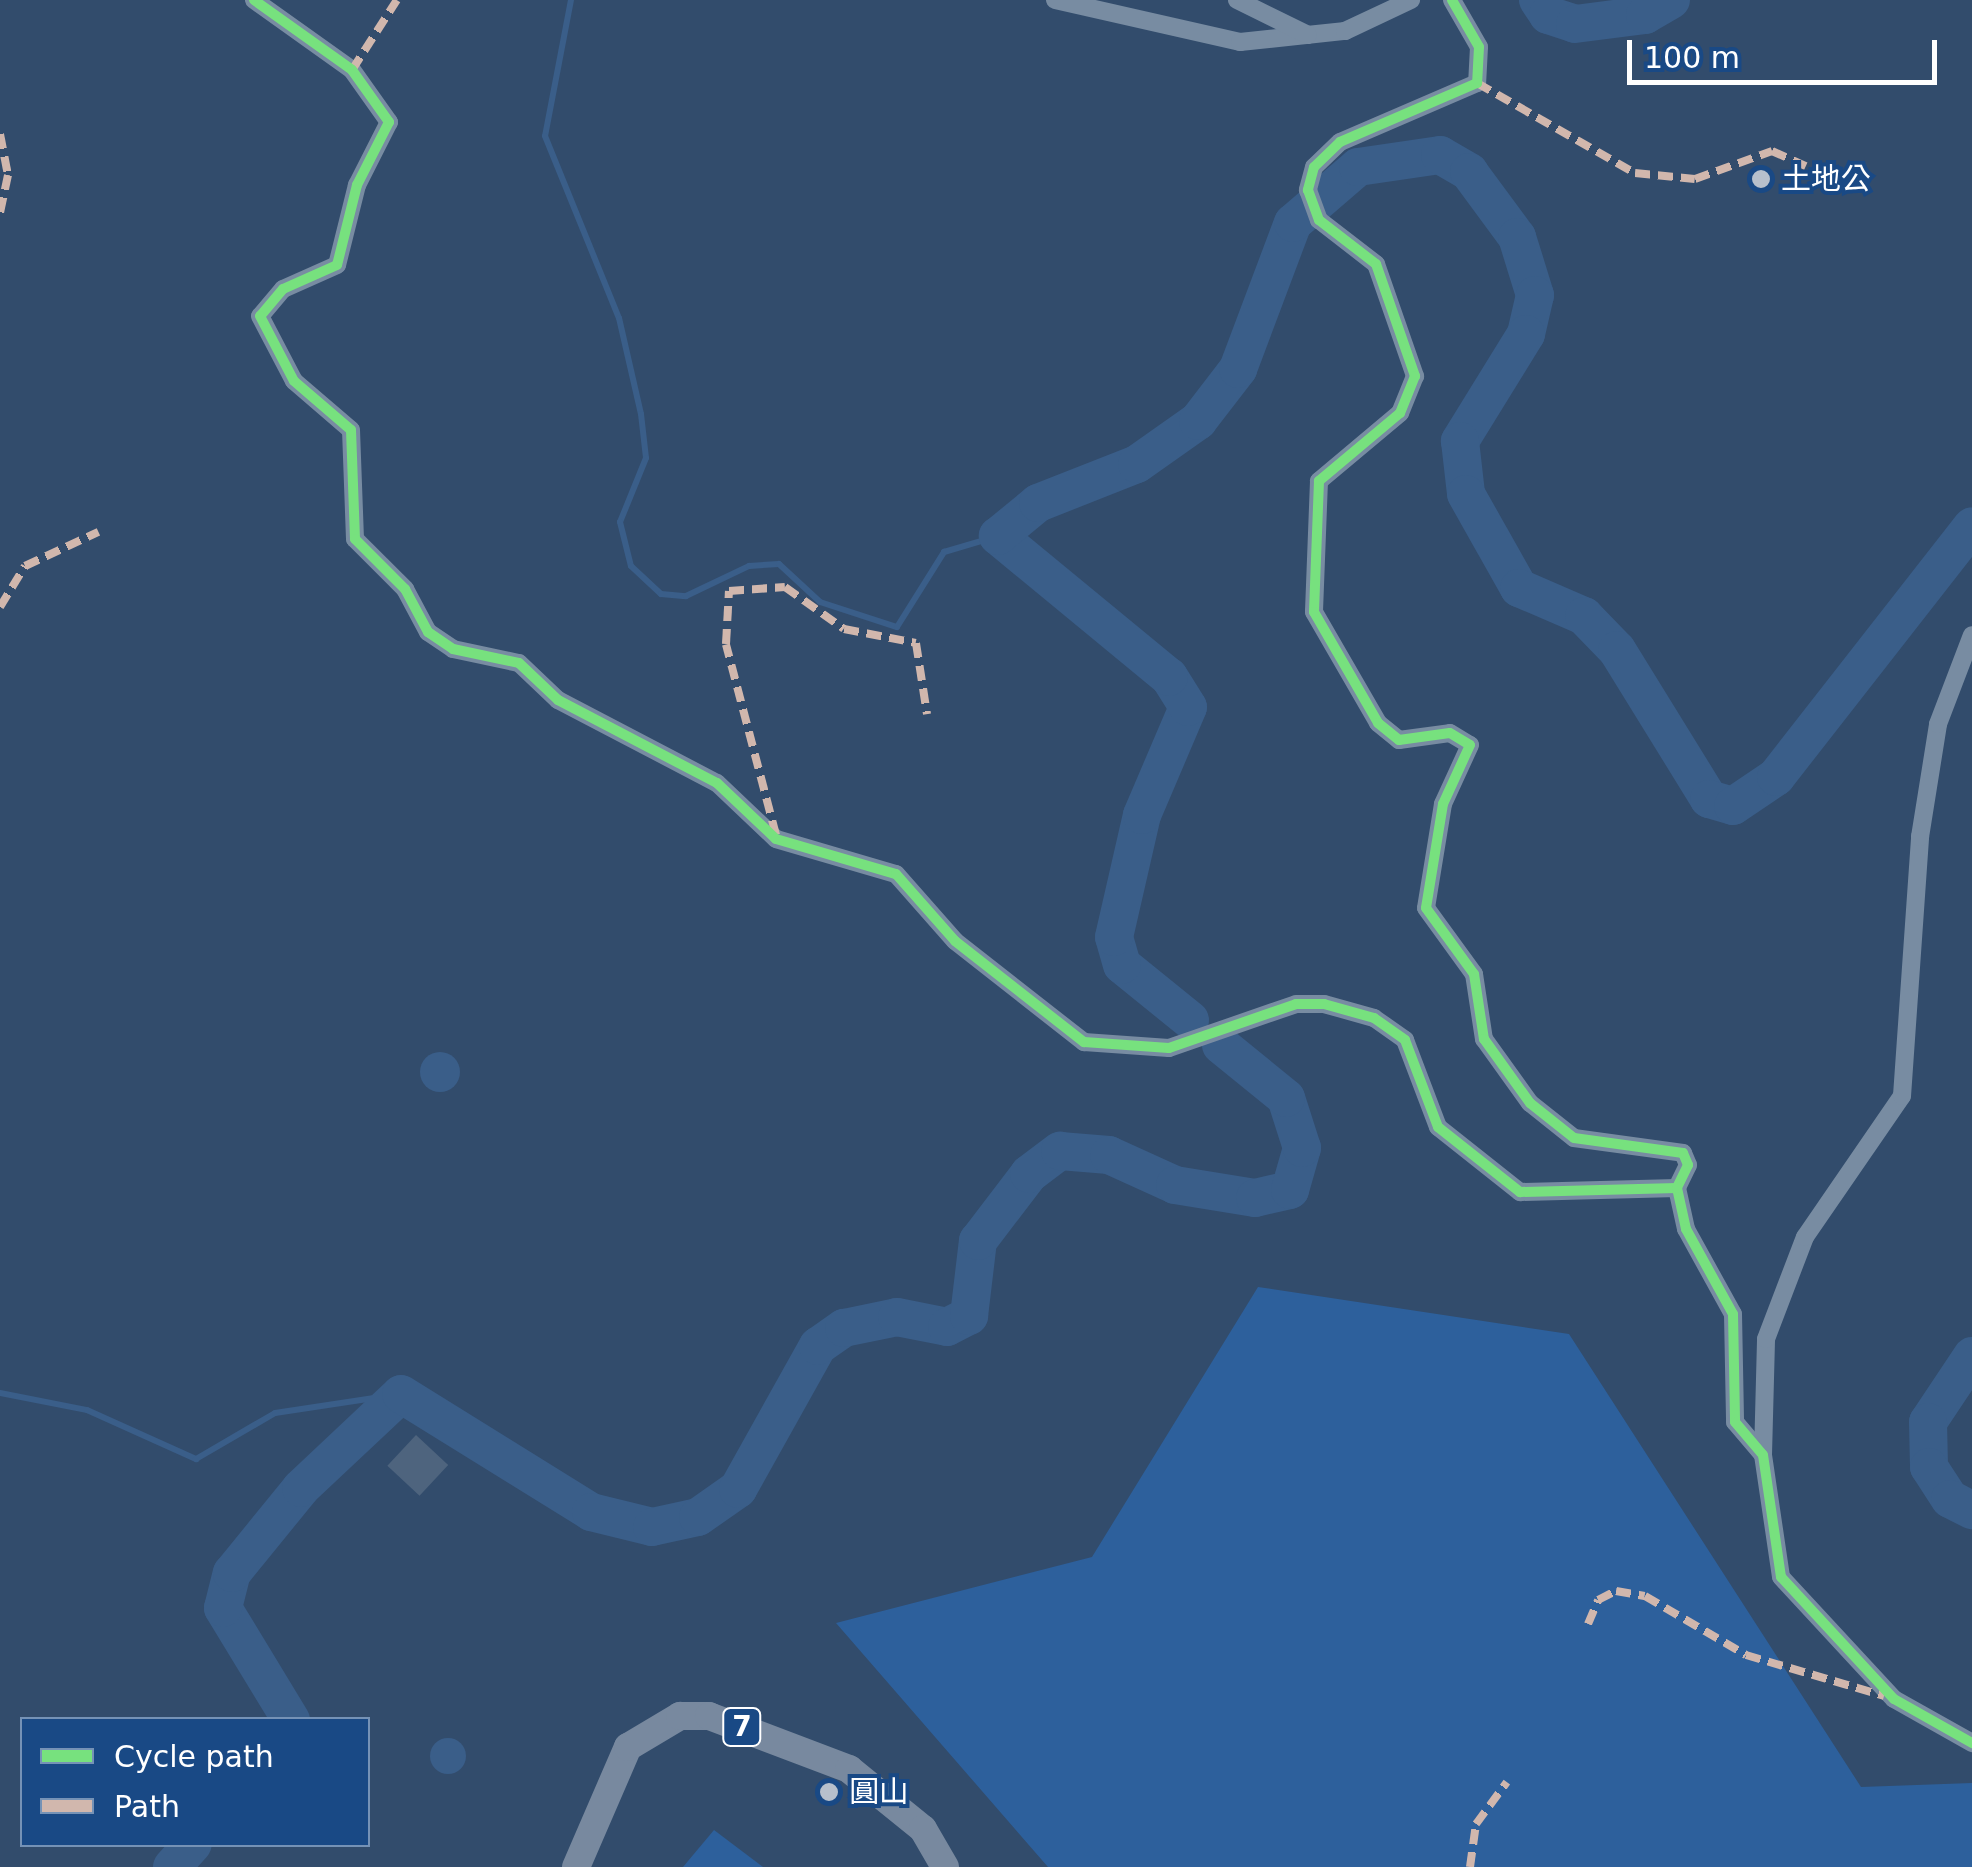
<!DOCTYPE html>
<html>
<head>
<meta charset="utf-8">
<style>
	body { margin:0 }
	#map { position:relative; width:1972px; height:1867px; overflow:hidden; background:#324c6c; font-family:"DejaVu Sans","Noto Sans TC",sans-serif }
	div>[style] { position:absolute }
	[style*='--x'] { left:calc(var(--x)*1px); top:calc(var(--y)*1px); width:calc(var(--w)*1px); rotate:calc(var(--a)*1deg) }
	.green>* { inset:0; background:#2d609c }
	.water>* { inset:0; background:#3a5e89 }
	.round { border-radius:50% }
	.stream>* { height:6px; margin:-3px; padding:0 3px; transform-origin:3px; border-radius:3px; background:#3a5e89 }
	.river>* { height:38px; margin:-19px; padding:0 19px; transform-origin:19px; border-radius:19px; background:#3a5e89 }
	.building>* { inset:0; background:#4e647e; transform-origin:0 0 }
	.minor>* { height:18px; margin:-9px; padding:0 9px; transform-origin:9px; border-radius:9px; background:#788ca2 }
	.primary>* { height:28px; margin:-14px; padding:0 14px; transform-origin:14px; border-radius:14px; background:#78899f }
	.quiet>* { height:8px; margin-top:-4px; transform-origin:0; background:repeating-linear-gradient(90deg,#d1b7ad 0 15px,transparent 0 23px) }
	.cycleway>* { height:10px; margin:-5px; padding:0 5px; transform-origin:5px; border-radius:5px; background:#77e17e }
	.dots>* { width:28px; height:28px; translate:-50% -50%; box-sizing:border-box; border:5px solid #194985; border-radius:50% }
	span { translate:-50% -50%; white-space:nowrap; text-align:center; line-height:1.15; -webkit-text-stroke:8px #194985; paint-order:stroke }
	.shield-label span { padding:2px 8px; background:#194985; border:2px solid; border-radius:8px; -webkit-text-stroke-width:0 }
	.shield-label { font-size:28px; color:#fff; font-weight:700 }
	.poi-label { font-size:30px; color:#fff }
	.left { translate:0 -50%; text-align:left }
	.legend { position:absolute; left:20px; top:1717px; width:350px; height:130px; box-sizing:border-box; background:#194985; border:2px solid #7592b6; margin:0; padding:12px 18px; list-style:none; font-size:30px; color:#fff }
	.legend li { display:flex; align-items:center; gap:20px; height:50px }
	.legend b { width:50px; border:2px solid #7592b6 }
	.scale { position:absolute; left:1627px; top:40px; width:310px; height:45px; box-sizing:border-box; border:5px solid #fff; border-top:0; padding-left:12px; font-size:30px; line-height:35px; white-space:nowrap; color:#fff; -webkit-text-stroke:8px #194985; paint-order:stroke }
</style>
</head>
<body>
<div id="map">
	<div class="green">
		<i style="clip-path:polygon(1258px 1287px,1569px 1334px,1861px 1787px,1972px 1783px,1972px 1867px,1048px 1867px,836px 1623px,1092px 1557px)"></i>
		<i style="clip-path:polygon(714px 1830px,763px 1867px,683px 1867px)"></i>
	</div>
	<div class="water">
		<i class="round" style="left:420px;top:1052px;width:40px;height:40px"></i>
		<i class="round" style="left:430px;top:1738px;width:36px;height:36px"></i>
	</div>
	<div class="stream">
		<i style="--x:571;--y:0;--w:138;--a:100.8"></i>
		<i style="--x:545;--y:136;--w:196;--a:67.9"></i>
		<i style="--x:619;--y:318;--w:98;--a:77.1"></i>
		<i style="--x:641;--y:414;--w:44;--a:83.5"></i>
		<i style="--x:646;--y:458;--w:69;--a:112.1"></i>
		<i style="--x:620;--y:522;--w:45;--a:76"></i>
		<i style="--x:631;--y:566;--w:41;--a:43"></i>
		<i style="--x:661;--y:594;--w:25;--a:5"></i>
		<i style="--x:686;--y:596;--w:70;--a:-25.5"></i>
		<i style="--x:749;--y:566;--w:30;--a:-4"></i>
		<i style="--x:779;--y:564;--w:56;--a:42.8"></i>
		<i style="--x:820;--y:602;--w:81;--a:18"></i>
		<i style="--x:897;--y:627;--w:89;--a:-57.9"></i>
		<i style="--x:944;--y:552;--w:56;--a:-16.5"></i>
		<i style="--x:0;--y:1393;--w:89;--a:11.1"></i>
		<i style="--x:87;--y:1410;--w:120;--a:24.2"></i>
		<i style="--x:196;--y:1459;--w:91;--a:-30.2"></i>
		<i style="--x:275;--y:1413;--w:127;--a:-8.6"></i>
	</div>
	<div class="river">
		<i style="--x:1538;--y:0;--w:18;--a:56"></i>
		<i style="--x:1548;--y:15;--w:28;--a:18"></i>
		<i style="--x:1575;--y:24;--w:71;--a:-7.3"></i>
		<i style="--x:1645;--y:15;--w:30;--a:-30"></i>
		<i style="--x:1190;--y:1020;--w:87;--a:-141"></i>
		<i style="--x:1122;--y:965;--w:29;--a:-106"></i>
		<i style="--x:1114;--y:937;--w:125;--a:-77.1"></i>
		<i style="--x:1142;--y:815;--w:117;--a:-66.9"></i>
		<i style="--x:1188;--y:707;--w:36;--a:-122"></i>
		<i style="--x:1169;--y:677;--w:222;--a:-140.5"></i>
		<i style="--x:998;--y:536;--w:52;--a:-39.5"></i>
		<i style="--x:1038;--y:503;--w:106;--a:-21.5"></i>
		<i style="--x:1137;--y:464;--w:75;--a:-35.2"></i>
		<i style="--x:1198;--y:421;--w:66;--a:-52.4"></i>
		<i style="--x:1238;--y:369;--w:156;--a:-69.4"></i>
		<i style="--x:1293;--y:223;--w:86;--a:-40.7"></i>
		<i style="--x:1358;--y:167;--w:83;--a:-8.3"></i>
		<i style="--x:1440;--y:155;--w:34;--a:30"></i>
		<i style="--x:1469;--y:172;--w:81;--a:53.6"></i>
		<i style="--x:1517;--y:237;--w:61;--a:72.8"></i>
		<i style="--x:1535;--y:295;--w:40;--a:103"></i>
		<i style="--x:1526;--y:334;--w:126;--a:121.7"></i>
		<i style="--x:1460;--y:441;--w:53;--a:83.5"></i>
		<i style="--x:1466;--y:494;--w:108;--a:60.6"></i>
		<i style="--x:1519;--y:588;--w:71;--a:23.3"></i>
		<i style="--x:1584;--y:616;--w:47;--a:45.9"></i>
		<i style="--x:1617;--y:650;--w:175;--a:58.3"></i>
		<i style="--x:1709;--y:799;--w:25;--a:16"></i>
		<i style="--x:1733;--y:806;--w:52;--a:-34"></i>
		<i style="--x:1776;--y:777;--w:318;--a:-52"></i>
		<i style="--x:1972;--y:1356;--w:79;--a:123.7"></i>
		<i style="--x:1928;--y:1422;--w:45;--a:88.7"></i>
		<i style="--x:1929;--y:1467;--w:38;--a:57"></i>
		<i style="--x:1950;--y:1499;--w:25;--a:27"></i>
		<i style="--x:291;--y:1720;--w:131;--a:-121.3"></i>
		<i style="--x:223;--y:1608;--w:36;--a:-76"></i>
		<i style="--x:232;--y:1573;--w:109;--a:-50.9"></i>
		<i style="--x:301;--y:1488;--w:137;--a:-43.2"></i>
		<i style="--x:401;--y:1394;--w:224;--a:31.8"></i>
		<i style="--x:591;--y:1512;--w:63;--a:13.8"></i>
		<i style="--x:652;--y:1527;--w:47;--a:-12.3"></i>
		<i style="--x:698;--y:1517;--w:49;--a:-35"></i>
		<i style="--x:738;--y:1489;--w:164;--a:-60.8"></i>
		<i style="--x:818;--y:1346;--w:32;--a:-35"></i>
		<i style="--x:844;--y:1328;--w:54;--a:-11.7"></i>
		<i style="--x:897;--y:1317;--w:51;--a:11.3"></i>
		<i style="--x:947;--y:1327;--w:25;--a:-27"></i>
		<i style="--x:969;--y:1316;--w:76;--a:-83.2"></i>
		<i style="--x:978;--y:1241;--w:84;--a:-52.7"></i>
		<i style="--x:1029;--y:1174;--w:39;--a:-37"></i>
		<i style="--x:1060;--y:1151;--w:49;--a:4.7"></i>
		<i style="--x:1109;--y:1155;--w:72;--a:24.4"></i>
		<i style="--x:1175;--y:1185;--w:81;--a:9.2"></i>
		<i style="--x:1255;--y:1198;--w:36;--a:-13"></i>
		<i style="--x:1290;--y:1190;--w:44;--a:-74.1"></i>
		<i style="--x:1302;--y:1148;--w:52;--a:-107.7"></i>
		<i style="--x:1286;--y:1098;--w:84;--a:-140.8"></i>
		<i style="--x:172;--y:1867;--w:31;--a:-48"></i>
	</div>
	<div class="building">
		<i style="left:416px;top:1435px;width:44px;height:42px;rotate:43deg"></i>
	</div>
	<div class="minor">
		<i style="--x:254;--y:0;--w:120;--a:35.5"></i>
		<i style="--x:352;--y:70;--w:64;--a:54.6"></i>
		<i style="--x:389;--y:122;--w:71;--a:116.9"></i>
		<i style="--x:357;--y:185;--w:82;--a:104"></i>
		<i style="--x:337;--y:265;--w:59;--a:156"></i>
		<i style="--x:283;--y:289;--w:35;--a:130"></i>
		<i style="--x:260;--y:316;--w:73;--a:62.4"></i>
		<i style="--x:294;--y:381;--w:75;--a:40.7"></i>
		<i style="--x:351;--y:430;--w:109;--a:87.9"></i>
		<i style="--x:355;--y:539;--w:71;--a:45"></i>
		<i style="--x:405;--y:589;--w:49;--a:61.9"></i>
		<i style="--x:428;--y:632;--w:30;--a:34"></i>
		<i style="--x:453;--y:649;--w:67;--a:12"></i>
		<i style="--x:519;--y:663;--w:54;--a:43.5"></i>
		<i style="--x:558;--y:700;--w:179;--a:27.6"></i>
		<i style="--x:717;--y:783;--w:81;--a:43.5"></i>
		<i style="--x:776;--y:839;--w:125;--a:16.3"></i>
		<i style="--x:896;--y:874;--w:89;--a:48.6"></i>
		<i style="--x:955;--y:941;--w:164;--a:38.1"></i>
		<i style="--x:1084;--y:1042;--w:85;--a:4"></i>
		<i style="--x:1169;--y:1048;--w:134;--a:-19.1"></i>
		<i style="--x:1296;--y:1004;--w:28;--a:0"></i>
		<i style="--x:1324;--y:1004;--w:52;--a:15.6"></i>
		<i style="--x:1374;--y:1018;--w:38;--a:35"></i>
		<i style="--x:1405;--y:1040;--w:93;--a:69.2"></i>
		<i style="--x:1438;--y:1127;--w:105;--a:38.4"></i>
		<i style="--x:1520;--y:1192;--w:157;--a:-1.5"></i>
		<i style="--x:1677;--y:1188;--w:42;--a:77.6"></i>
		<i style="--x:1686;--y:1229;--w:97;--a:61.1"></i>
		<i style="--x:1733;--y:1314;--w:108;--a:88.9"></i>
		<i style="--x:1735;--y:1422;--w:43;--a:49.7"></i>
		<i style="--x:1763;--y:1455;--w:123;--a:81.6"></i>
		<i style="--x:1781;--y:1577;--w:166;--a:47.2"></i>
		<i style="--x:1894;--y:1699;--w:90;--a:29.4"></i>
		<i style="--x:1055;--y:0;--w:190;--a:12.8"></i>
		<i style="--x:1240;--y:42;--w:106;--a:-6"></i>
		<i style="--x:1345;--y:31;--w:73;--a:-25.2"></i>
		<i style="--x:1237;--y:0;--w:79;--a:26.2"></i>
		<i style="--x:1452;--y:0;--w:54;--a:60.1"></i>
		<i style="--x:1479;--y:47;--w:36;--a:93"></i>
		<i style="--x:1477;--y:83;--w:149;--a:156.7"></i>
		<i style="--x:1340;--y:142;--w:36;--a:136"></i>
		<i style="--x:1314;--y:167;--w:24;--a:105"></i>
		<i style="--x:1308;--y:190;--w:32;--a:70"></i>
		<i style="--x:1319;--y:220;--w:72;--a:37.7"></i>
		<i style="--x:1376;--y:264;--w:119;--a:70.8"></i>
		<i style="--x:1415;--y:376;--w:40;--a:112"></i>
		<i style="--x:1400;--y:413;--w:106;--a:140"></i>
		<i style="--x:1319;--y:481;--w:131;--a:92.2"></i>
		<i style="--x:1314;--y:612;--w:128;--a:60"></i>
		<i style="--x:1378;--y:723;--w:27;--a:39"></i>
		<i style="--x:1399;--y:740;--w:51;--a:-7.8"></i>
		<i style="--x:1450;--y:733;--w:23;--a:31"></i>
		<i style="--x:1470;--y:745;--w:65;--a:114.6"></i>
		<i style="--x:1443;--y:804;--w:105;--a:99.3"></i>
		<i style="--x:1426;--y:908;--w:82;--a:54"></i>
		<i style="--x:1474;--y:974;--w:66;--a:81.3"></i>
		<i style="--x:1484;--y:1039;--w:79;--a:54.3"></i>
		<i style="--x:1530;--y:1103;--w:56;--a:38.5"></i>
		<i style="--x:1574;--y:1138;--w:110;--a:7.8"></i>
		<i style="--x:1683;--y:1153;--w:13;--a:67"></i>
		<i style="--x:1688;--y:1165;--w:25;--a:116"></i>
		<i style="--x:1763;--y:1455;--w:116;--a:-88.5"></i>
		<i style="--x:1766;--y:1339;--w:109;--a:-69.1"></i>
		<i style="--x:1805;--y:1237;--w:171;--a:-55.5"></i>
		<i style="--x:1902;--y:1096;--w:260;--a:-86"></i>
		<i style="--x:1920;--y:837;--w:114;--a:-80.9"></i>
		<i style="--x:1938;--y:724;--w:95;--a:-69.1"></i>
	</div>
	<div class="primary">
		<i style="--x:576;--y:1867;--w:131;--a:-66.6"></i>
		<i style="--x:628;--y:1747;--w:61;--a:-30.8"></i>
		<i style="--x:680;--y:1716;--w:29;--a:0"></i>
		<i style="--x:709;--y:1716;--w:150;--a:20.7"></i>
		<i style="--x:849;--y:1769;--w:95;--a:39"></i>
		<i style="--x:923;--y:1829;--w:44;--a:59.9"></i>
	</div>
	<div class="quiet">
		<i style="--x:352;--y:70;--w:83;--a:-57.3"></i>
		<i style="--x:1477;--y:83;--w:182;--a:29.7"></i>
		<i style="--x:1635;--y:173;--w:60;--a:5.7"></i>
		<i style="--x:1695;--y:179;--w:82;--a:-20"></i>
		<i style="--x:1772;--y:151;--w:37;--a:24"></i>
		<i style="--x:0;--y:134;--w:42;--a:79"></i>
		<i style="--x:8;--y:175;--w:40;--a:102"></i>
		<i style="--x:0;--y:607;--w:48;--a:-58.6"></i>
		<i style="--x:25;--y:566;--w:81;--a:-25"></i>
		<i style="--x:776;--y:835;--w:197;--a:-104.7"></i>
		<i style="--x:726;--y:644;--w:53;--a:-86.8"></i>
		<i style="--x:729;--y:591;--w:56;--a:-4.1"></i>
		<i style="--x:785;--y:587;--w:72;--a:35.4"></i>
		<i style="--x:844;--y:629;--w:73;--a:11"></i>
		<i style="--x:916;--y:643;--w:72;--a:81.2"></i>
		<i style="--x:1588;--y:1624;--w:26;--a:-67"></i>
		<i style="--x:1598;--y:1600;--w:20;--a:-27"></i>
		<i style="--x:1616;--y:1591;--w:29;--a:10"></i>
		<i style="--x:1645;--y:1596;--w:117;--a:30.3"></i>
		<i style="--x:1746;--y:1655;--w:144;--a:16.5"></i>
		<i style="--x:1470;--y:1867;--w:43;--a:-82.1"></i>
		<i style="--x:1476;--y:1824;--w:52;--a:-53.6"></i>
	</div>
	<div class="cycleway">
		<i style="--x:254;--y:0;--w:120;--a:35.5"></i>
		<i style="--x:352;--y:70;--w:64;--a:54.6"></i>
		<i style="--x:389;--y:122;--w:71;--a:116.9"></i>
		<i style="--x:357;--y:185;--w:82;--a:104"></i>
		<i style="--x:337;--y:265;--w:59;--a:156"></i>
		<i style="--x:283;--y:289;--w:35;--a:130"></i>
		<i style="--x:260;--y:316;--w:73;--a:62.4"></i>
		<i style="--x:294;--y:381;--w:75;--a:40.7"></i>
		<i style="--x:351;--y:430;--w:109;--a:87.9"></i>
		<i style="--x:355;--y:539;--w:71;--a:45"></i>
		<i style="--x:405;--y:589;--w:49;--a:61.9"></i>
		<i style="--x:428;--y:632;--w:30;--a:34"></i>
		<i style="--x:453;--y:649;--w:67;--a:12"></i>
		<i style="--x:519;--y:663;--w:54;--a:43.5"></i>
		<i style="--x:558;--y:700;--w:179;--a:27.6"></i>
		<i style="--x:717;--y:783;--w:81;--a:43.5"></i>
		<i style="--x:776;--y:839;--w:125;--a:16.3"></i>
		<i style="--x:896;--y:874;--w:89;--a:48.6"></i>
		<i style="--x:955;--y:941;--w:164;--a:38.1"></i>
		<i style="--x:1084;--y:1042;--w:85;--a:4"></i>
		<i style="--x:1169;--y:1048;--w:134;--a:-19.1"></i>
		<i style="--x:1296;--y:1004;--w:28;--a:0"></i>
		<i style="--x:1324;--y:1004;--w:52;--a:15.6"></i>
		<i style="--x:1374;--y:1018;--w:38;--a:35"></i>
		<i style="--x:1405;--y:1040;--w:93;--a:69.2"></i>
		<i style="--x:1438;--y:1127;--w:105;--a:38.4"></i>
		<i style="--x:1520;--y:1192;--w:157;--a:-1.5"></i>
		<i style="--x:1677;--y:1188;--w:42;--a:77.6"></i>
		<i style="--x:1686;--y:1229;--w:97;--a:61.1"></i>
		<i style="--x:1733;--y:1314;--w:108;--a:88.9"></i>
		<i style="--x:1735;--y:1422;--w:43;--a:49.7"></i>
		<i style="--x:1763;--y:1455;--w:123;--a:81.6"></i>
		<i style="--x:1781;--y:1577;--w:166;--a:47.2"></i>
		<i style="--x:1894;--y:1699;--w:90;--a:29.4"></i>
		<i style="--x:1452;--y:0;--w:54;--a:60.1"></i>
		<i style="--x:1479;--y:47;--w:36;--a:93"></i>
		<i style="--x:1477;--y:83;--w:149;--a:156.7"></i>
		<i style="--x:1340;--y:142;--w:36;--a:136"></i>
		<i style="--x:1314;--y:167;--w:24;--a:105"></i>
		<i style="--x:1308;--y:190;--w:32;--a:70"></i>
		<i style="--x:1319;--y:220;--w:72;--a:37.7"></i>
		<i style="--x:1376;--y:264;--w:119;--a:70.8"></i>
		<i style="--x:1415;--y:376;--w:40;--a:112"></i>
		<i style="--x:1400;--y:413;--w:106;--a:140"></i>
		<i style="--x:1319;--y:481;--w:131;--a:92.2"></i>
		<i style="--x:1314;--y:612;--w:128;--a:60"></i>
		<i style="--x:1378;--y:723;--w:27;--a:39"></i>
		<i style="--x:1399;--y:740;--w:51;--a:-7.8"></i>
		<i style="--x:1450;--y:733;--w:23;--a:31"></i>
		<i style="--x:1470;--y:745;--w:65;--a:114.6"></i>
		<i style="--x:1443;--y:804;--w:105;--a:99.3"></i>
		<i style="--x:1426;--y:908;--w:82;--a:54"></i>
		<i style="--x:1474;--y:974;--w:66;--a:81.3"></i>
		<i style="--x:1484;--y:1039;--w:79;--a:54.3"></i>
		<i style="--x:1530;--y:1103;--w:56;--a:38.5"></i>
		<i style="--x:1574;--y:1138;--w:110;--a:7.8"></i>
		<i style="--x:1683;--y:1153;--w:13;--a:67"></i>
		<i style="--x:1688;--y:1165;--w:25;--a:116"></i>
	</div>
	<div class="dots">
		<i style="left:1761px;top:179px;background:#b7c0cc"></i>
		<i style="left:829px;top:1792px;background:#b7c0cc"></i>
	</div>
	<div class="shield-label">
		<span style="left:742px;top:1727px">7</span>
	</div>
	<div class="poi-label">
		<span class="left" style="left:1781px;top:179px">土地公</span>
		<span class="left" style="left:849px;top:1792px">圓山</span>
	</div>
	<ul class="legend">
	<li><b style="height:12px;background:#77e17e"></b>Cycle path</li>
	<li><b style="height:12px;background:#d1b7ad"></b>Path</li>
	</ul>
	<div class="scale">100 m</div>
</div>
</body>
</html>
